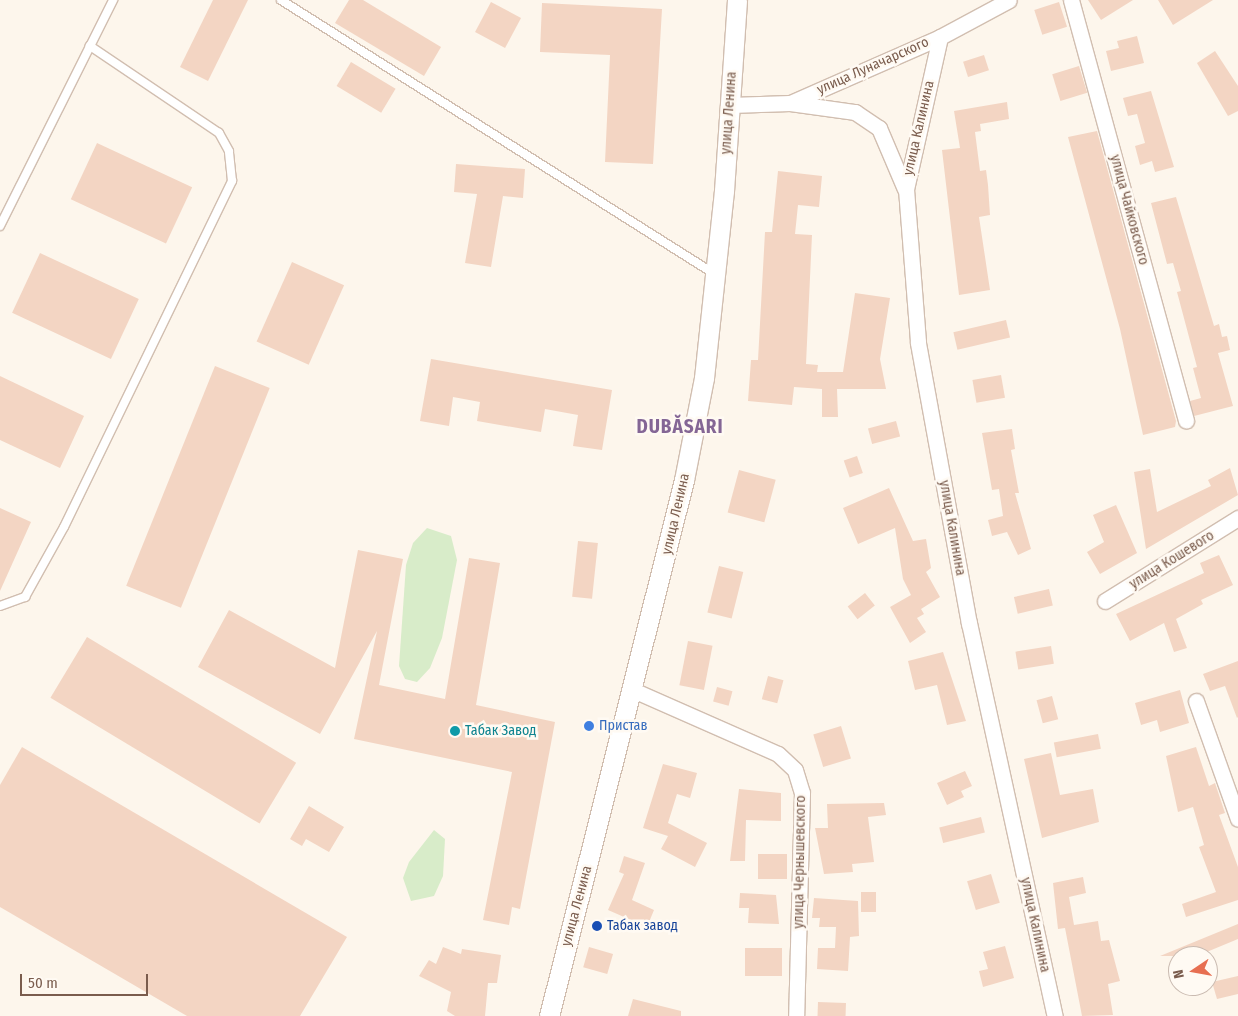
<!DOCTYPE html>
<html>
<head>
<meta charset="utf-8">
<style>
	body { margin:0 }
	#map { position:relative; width:1238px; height:1016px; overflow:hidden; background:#fdf6ec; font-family:"Fira Sans Condensed",sans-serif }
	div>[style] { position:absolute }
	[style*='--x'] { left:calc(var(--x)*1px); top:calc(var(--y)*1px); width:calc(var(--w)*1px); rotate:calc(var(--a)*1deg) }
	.green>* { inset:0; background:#d8ecc9 }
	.building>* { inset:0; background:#f3d5c3; transform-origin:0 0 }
	.roads { filter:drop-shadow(1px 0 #d1beb0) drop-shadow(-1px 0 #d1beb0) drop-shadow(0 1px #d1beb0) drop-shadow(0 -1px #d1beb0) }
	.service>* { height:8px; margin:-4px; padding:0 4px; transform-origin:4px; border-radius:4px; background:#fff }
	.minor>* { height:15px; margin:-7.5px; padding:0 7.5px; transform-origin:7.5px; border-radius:7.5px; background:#fff }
	.tertiary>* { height:19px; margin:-9.5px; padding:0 9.5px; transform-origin:9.5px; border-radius:9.5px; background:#fff }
	.dots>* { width:14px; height:14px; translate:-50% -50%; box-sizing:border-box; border:2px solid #fffaf3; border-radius:50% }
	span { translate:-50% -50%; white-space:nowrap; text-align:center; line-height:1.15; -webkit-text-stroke:5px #fffaf3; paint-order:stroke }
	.street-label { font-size:14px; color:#7a5c4d }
	.shop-label { font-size:14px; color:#366cbe }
	.left { translate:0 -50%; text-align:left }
	.culture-label { font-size:14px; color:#0d838f }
	.transit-label { font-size:14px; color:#164399 }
	.district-label { font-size:19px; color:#846695; font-weight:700; letter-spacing:1px }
	.north { position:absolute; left:1168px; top:946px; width:50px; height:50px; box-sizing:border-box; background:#fffaf3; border:1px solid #cabbb1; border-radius:50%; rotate:258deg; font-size:14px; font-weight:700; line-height:20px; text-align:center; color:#7a5c4d }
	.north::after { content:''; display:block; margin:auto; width:18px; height:22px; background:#e76f51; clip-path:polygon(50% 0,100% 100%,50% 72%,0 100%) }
	.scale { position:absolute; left:20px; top:974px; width:128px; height:22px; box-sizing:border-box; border:2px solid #7a5c4d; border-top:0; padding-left:6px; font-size:15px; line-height:18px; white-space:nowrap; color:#7a5c4d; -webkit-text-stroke:4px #fffaf3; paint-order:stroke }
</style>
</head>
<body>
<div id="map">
	<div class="green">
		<i style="clip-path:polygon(427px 528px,451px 536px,457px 560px,442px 638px,430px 668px,417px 682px,405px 679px,399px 666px,406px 565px,413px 543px)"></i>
		<i style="clip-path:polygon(434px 830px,445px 839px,443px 876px,434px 896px,411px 901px,403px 878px,409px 862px)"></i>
	</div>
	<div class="building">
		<i style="clip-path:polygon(213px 0,248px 0,208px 81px,180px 67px)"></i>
		<i style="clip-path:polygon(349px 0,363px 0,441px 47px,424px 76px,335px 23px)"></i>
		<i style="clip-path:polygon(1088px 0,1133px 0,1101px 20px)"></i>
		<i style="clip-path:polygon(1158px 0,1213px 0,1173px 25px)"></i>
		<i style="left:491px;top:2px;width:34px;height:34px;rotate:28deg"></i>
		<i style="left:1059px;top:2px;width:26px;height:26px;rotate:72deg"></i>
		<i style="clip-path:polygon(542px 3px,662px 9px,653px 164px,605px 162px,610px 55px,540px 52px)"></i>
		<i style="clip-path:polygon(1137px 36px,1144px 63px,1111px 71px,1106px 51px,1119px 48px,1117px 41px)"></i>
		<i style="clip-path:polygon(1215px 51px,1238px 86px,1238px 111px,1228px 116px,1197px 63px)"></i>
		<i style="left:984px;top:55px;width:16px;height:22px;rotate:72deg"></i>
		<i style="left:351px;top:62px;width:52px;height:28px;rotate:31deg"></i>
		<i style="left:1079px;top:66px;width:28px;height:28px;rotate:73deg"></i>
		<i style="clip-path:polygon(1151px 91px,1174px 167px,1155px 172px,1152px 161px,1140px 165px,1135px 146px,1145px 143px,1137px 114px,1128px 116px,1123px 98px)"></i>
		<i style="clip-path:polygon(1007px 102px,1009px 119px,980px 124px,981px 131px,975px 132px,980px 171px,986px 170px,988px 185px,990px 215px,979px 217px,990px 290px,959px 295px,942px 150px,960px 148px,954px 111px)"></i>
		<i style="clip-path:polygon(1097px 131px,1176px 421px,1175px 427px,1143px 435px,1120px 329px,1068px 137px)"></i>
		<i style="left:97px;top:143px;width:105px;height:62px;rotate:25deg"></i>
		<i style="clip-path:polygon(456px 164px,525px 169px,523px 198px,503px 196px,491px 267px,465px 263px,477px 194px,454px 192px)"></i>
		<i style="clip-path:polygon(778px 171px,822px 176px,819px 207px,798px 205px,795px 234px,812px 235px,806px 364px,818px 365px,817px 372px,843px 372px,855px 293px,890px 298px,880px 359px,886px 389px,837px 389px,838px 417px,822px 417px,822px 389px,794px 387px,792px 405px,748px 401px,751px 360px,758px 360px,765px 232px,772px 232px)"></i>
		<i style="clip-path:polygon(1176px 197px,1214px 326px,1219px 324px,1222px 337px,1227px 336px,1230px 350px,1218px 353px,1233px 406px,1194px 416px,1190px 401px,1201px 398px,1193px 368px,1197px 367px,1177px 292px,1181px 291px,1173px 263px,1167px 264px,1151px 203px)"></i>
		<i style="left:40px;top:253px;width:109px;height:66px;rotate:25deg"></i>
		<i style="left:292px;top:262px;width:57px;height:87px;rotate:24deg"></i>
		<i style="left:1006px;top:320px;width:18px;height:54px;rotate:77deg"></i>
		<i style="clip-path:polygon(431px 359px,612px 390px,602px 450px,573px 446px,578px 415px,545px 409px,541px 432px,477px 421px,480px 402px,453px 397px,449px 426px,420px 421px)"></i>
		<i style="left:215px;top:366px;width:59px;height:237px;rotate:22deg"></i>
		<i style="left:1001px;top:375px;width:23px;height:29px;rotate:80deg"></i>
		<i style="clip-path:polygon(0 376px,84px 416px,60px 468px,0 440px)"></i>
		<i style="left:896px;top:421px;width:16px;height:29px;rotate:75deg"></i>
		<i style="clip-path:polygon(1012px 429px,1015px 449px,1011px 450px,1019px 493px,1015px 493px,1031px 549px,1018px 555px,1007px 532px,992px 536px,988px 520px,1003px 516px,999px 489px,992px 490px,982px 433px)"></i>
		<i style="left:857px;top:456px;width:18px;height:14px;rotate:71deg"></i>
		<i style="clip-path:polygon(1230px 468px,1238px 495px,1146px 549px,1134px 472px,1150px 469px,1157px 512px,1211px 486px,1208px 480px)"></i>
		<i style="left:739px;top:470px;width:38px;height:44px;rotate:15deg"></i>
		<i style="clip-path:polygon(889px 488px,913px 541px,926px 539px,931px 568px,926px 572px,940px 597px,921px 609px,924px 614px,917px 618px,926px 632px,910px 643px,890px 607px,911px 595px,903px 579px,895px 528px,858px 544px,843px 508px)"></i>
		<i style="clip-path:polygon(1116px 505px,1137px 553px,1100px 574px,1087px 552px,1104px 542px,1093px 515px)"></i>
		<i style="clip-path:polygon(0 508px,31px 522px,0 591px)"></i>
		<i style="left:578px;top:541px;width:20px;height:56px;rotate:6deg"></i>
		<i style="clip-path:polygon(358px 550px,403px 559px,379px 685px,445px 699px,469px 558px,500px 563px,476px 705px,555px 722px,520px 909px,512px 907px,509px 925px,483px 920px,512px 772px,354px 739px,377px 631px,320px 734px,198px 667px,229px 610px,335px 668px)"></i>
		<i style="clip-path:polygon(1219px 555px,1233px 585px,1201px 600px,1203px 604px,1176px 619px,1187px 648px,1174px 652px,1164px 623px,1130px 641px,1116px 614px,1204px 573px,1200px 563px)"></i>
		<i style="left:719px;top:566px;width:25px;height:48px;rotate:14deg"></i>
		<i style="left:1049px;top:589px;width:17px;height:36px;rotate:77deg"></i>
		<i style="left:865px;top:593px;width:16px;height:22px;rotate:52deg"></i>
		<i style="left:87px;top:637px;width:244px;height:71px;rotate:31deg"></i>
		<i style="left:688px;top:641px;width:25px;height:45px;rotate:11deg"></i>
		<i style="left:1051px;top:646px;width:18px;height:36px;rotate:81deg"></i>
		<i style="clip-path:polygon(943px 652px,966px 721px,947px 725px,937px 685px,915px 690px,908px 661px)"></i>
		<i style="clip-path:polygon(1238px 661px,1238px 717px,1237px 718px,1225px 686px,1210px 691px,1203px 674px)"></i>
		<i style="left:768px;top:676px;width:16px;height:24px;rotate:15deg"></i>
		<i style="left:717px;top:687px;width:16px;height:15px;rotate:15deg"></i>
		<i style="clip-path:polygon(1180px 690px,1189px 723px,1160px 732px,1157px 720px,1141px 725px,1135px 703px)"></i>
		<i style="left:1052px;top:696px;width:24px;height:16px;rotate:75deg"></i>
		<i style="left:841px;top:726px;width:34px;height:29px;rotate:73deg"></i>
		<i style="left:1098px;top:734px;width:15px;height:45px;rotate:79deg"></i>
		<i style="clip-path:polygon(22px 747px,347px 937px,300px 1016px,187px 1016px,0 907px,0 785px)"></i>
		<i style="clip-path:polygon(1196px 747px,1209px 786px,1215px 783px,1225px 813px,1219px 815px,1238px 867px,1238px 900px,1186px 917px,1182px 904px,1216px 892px,1199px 847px,1204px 845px,1193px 807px,1178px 812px,1166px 756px)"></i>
		<i style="clip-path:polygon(1051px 753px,1060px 795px,1093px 789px,1099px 822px,1042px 838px,1024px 759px)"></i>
		<i style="clip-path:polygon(663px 764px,697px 773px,690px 798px,677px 794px,668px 823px,707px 843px,695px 867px,661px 849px,668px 836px,643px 828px)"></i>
		<i style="clip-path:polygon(965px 771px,972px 786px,961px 791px,964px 797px,947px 805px,937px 783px)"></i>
		<i style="clip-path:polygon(739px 789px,781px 793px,781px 821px,746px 820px,745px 861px,730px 861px)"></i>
		<i style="clip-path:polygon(884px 803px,886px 815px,868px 817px,874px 862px,852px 864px,853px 872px,824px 874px,815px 828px,828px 828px,827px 804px)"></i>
		<i style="clip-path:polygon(309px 806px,344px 827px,329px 852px,306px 839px,302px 846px,290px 839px)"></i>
		<i style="left:981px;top:817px;width:16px;height:43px;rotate:76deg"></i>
		<i style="left:758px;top:854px;width:29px;height:25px"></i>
		<i style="clip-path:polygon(624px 856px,645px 863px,632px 900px,654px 910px,647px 927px,608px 910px,624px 874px,619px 872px)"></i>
		<i style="left:991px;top:874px;width:30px;height:25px;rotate:73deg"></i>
		<i style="clip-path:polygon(1083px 877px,1086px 893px,1069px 897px,1074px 925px,1098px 921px,1101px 941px,1109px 940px,1120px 981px,1108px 984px,1113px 1015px,1082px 1016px,1065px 928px,1058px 929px,1053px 883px)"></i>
		<i style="left:861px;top:892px;width:15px;height:20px"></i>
		<i style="clip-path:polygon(740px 893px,776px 895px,779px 924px,748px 923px,749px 908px,739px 908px)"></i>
		<i style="clip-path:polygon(814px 898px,858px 901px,859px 936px,850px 937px,848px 971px,817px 969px,818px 948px,835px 948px,836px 927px,819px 927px,820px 918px,812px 918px)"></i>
		<i style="clip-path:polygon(1238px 924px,1238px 939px,1197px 956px,1160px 956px)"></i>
		<i style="clip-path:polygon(1005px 946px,1014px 978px,983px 987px,979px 971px,988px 969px,983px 952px)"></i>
		<i style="clip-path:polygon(443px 947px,461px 954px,462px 949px,501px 955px,497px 983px,488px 983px,485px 1016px,455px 1016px,447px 1011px,451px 992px,419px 976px,429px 960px,436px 964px)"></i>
		<i style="left:589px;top:947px;width:25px;height:21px;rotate:16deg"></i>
		<i style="left:745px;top:948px;width:37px;height:28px"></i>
		<i style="clip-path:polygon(1238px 976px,1238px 994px,1217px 999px,1212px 982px)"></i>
		<i style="clip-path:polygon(633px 999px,681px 1011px,681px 1016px,628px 1016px)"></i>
		<i style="left:818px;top:1002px;width:28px;height:14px;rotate:2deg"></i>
	</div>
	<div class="roads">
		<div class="service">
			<i style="--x:281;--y:0;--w:511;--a:32.29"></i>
			<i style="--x:0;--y:226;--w:253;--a:-63.4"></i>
			<i style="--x:0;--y:606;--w:27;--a:-20"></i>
			<i style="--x:25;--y:597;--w:80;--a:-60.9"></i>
			<i style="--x:64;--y:527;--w:385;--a:-64.1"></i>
			<i style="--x:232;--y:181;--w:30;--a:-96"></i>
			<i style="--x:229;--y:151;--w:21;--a:-119"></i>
			<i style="--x:219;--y:133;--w:156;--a:-146"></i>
		</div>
		<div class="minor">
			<i style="--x:1071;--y:0;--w:436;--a:74.7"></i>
			<i style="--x:940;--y:37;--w:156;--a:102.6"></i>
			<i style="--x:906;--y:189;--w:154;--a:85.5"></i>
			<i style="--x:918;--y:343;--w:285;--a:79.7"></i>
			<i style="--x:969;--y:623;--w:402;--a:77.7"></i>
			<i style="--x:790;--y:103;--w:66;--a:7.9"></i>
			<i style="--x:855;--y:112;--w:29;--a:34"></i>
			<i style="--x:879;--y:128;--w:66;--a:66.9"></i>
			<i style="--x:730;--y:105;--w:60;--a:-1.9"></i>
			<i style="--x:790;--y:103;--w:164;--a:-23.7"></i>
			<i style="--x:940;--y:37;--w:78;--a:-28.2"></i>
			<i style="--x:1105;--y:601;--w:157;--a:-32"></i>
			<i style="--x:633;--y:690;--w:158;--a:23.8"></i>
			<i style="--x:778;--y:754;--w:23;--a:43"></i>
			<i style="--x:795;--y:770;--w:24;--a:73"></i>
			<i style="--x:802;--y:793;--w:223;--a:91.5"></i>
			<i style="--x:1196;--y:701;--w:125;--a:70.4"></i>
		</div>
		<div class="tertiary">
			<i style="--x:549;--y:1016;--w:553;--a:-75.86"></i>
			<i style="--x:684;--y:480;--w:104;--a:-78.9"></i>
			<i style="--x:704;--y:378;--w:188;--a:-83.9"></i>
			<i style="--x:724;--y:191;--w:191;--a:-86.1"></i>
		</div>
	</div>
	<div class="dots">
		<i style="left:589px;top:726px;background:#3f7fe0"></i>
		<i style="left:455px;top:731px;background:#0f9aa8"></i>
		<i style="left:597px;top:926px;background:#1a4fb4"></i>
	</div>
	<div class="street-label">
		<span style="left:873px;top:66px;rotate:-24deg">улица Луначарского</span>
		<span style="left:729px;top:113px;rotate:-86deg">улица Ленина</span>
		<span style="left:919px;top:128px;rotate:-77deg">улица Калинина</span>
		<span style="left:1129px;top:210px;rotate:75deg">улица Чайковского</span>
		<span style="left:676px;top:514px;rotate:-77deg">улица Ленина</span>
		<span style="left:952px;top:528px;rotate:80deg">улица Калинина</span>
		<span style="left:1172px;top:560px;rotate:-32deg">улица Кошевого</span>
		<span style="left:800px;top:862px;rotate:-89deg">улица Чернышевского</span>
		<span style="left:577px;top:906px;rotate:-75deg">улица Ленина</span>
		<span style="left:1035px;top:925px;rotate:78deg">улица Калинина</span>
	</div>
	<div class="shop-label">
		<span class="left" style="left:599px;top:726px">Пристав</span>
	</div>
	<div class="culture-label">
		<span class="left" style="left:465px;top:731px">Табак Завод</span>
	</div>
	<div class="transit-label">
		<span class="left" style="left:607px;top:926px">Табак завод</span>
	</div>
	<div class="district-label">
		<span style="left:680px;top:427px">DUBĂSARI</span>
	</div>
	<div class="north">N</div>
	<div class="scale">50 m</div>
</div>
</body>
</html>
